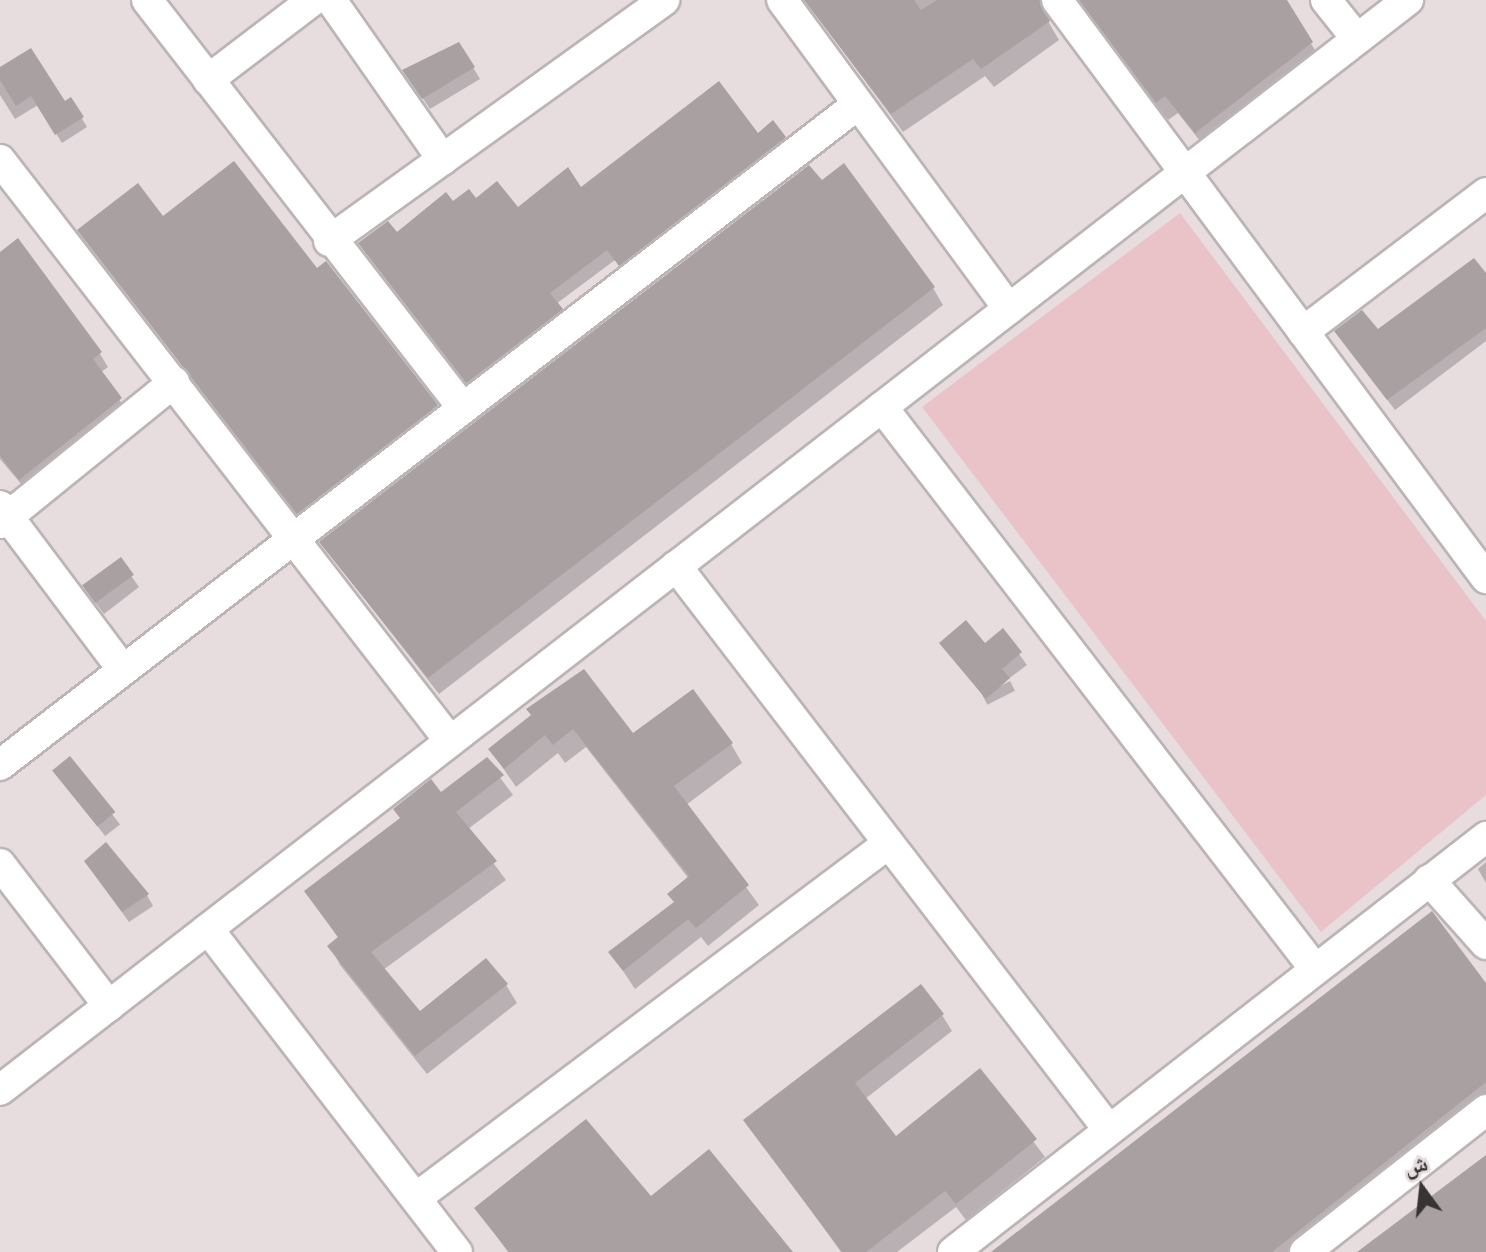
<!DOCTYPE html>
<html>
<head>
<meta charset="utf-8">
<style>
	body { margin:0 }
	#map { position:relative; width:1486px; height:1252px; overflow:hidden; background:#e7dddf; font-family:"PT Sans","Noto Naskh Arabic",sans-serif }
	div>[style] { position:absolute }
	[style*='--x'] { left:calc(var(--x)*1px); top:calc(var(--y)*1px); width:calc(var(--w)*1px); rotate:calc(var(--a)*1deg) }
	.green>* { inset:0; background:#eac3c9 }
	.shadow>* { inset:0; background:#0003; transform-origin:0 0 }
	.building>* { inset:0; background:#a9a0a1; transform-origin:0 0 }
	.roads { filter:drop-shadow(2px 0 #bcb4b5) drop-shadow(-2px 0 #bcb4b5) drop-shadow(0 2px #bcb4b5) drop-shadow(0 -2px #bcb4b5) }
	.street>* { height:30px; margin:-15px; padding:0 15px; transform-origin:15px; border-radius:15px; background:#fff }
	span { translate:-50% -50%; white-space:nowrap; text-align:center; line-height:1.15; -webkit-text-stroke:8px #e7dddf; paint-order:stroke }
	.north { position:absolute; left:1382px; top:1148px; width:80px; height:80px; -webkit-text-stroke:6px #e7dddf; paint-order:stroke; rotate:345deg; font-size:22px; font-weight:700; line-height:32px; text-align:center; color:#383434 }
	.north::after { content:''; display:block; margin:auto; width:28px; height:36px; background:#383434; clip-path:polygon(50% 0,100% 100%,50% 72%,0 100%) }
</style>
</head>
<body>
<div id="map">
	<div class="green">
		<i style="clip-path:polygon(1180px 213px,1486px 621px,1486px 795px,1321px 932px,922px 407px)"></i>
	</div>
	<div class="shadow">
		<i style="clip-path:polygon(805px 0,1285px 0,1322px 62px,1207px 150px,1178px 113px,1168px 120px,1076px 1px,1050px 13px,1049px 23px,1059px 40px,994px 87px,985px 76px,903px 132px)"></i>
		<i style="clip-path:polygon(459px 44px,480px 79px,430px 109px,404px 70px)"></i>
		<i style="clip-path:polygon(0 70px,64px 104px,71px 100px,87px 127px,62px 143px,38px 105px,15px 119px,0 95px)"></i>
		<i style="clip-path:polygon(758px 136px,785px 138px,791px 149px,626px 275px,615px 260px,556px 304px,567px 321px,474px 393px,367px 254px,453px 204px,476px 201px,517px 210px)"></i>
		<i style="clip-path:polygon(163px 219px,316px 271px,447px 425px,309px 532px,79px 230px)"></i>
		<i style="clip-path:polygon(0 254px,100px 354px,108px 367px,100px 373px,128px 412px,28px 492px,0 459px)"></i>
		<i style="clip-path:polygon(1486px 276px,1486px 341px,1395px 410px,1336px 332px,1377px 332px)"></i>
		<i style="clip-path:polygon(933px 288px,943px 305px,439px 694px,321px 543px)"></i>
		<i style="clip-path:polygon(120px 560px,139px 587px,104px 614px,91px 597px)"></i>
		<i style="clip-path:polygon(1002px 631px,1027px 665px,984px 697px,942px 643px,985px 646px)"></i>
		<i style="left:1010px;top:681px;width:11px;height:31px;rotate:63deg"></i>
		<i style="clip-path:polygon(532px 716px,632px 736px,731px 744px,742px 763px,686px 805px,759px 905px,708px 946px,701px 937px,635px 989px,611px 953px,675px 903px,689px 879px,586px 747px,565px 763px,558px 753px,516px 787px,490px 749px)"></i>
		<i style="left:69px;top:759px;width:83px;height:19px;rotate:52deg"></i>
		<i style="clip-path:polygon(487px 760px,513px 795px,468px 829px,506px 880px,383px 970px,419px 1013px,506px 985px,517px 1003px,427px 1074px,340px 965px,330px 946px,339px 939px,307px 892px)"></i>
		<i style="clip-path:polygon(1486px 862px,1486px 883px,1478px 869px)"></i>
		<i style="clip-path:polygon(93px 872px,147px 895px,153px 906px,129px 922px)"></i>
		<i style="clip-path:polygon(1486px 986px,1486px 1115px,1313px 1252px,994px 1252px)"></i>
		<i style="clip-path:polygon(942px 1015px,952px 1031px,865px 1099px,896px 1138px,980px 1071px,1045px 1157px,966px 1220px,956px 1207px,897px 1252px,841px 1252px,746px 1120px)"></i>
		<i style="clip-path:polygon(650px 1199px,790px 1252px,508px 1252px,476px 1208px)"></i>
	</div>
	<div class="building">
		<i style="clip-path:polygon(804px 0,914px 0,921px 10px,937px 0,1039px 0,1050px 21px,981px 69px,973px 59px,891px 114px)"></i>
		<i style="clip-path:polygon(1079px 0,1287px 0,1313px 42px,1195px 133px,1165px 96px,1156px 103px)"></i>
		<i style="clip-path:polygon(459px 42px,475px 67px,422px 99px,402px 70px)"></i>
		<i style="clip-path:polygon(31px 48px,65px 101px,71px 97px,84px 117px,55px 135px,31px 96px,16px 106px,0 80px,0 67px)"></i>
		<i style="clip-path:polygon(719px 81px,758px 133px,773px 120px,786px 137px,619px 266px,607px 250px,550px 293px,563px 309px,466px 383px,358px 243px,388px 221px,397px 232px,446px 192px,453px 201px,469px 189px,476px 198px,497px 181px,518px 207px,568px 167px,581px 187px)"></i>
		<i style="clip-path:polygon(234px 161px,317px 268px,326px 261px,438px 405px,297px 514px,77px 230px,138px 183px,163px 216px)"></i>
		<i style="clip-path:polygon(844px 163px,935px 287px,428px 678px,319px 542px,809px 165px,822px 180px)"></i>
		<i style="clip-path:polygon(18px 238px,102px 352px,93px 359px,122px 398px,19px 480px,0 456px,0 252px)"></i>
		<i style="clip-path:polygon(1474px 258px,1486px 273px,1486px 328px,1387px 400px,1334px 331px,1362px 310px,1378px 329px)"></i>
		<i style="left:121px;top:557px;width:22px;height:48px;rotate:54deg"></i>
		<i style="clip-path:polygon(966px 620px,985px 643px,1003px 628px,1022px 652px,1002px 669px,1010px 678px,986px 699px,939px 643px)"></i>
		<i style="clip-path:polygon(584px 669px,633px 733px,693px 689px,733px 743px,674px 786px,749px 885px,696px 928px,688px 919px,623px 971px,608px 952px,674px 902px,667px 894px,689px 876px,573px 729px,553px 745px,545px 735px,504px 769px,488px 749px,531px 715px,526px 709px)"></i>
		<i style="left:70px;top:756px;width:72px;height:23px;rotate:51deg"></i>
		<i style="clip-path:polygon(487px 757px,504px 775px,456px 812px,497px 861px,371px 952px,420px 1011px,486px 958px,508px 984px,415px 1056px,327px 946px,338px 937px,304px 891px,400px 818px,393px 809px,431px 779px,441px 792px)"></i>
		<i style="clip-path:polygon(106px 842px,149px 894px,122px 912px,84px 861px)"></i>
		<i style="clip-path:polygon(1432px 911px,1486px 983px,1486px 1082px,1272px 1252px,991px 1252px)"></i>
		<i style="clip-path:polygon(921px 984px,944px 1014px,855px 1083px,896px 1136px,980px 1068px,1037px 1139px,956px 1204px,945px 1191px,866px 1252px,842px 1252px,743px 1120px)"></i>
		<i style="clip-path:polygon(586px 1119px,651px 1196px,709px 1149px,793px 1252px,509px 1252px,474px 1208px)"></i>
		<i style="clip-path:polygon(1486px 1155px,1486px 1252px,1357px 1252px)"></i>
	</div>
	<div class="roads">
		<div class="street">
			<i style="--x:147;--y:0;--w:516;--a:52.24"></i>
			<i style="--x:331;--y:0;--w:195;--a:55"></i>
			<i style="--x:782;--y:0;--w:383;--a:53.7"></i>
			<i style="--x:1057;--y:0;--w:720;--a:53.42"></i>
			<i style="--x:1326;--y:0;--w:50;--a:51.5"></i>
			<i style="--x:208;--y:80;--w:132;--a:-37.3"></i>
			<i style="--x:0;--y:160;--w:735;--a:52.24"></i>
			<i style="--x:329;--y:241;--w:413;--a:-35.7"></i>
			<i style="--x:1303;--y:332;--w:230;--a:-37.2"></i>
			<i style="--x:882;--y:407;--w:709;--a:52.39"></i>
			<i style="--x:0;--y:506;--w:205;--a:53.1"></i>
			<i style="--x:0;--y:523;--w:224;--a:-39"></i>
			<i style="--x:676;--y:566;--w:711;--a:52.49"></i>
			<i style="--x:0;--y:765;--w:1082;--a:-37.6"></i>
			<i style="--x:0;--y:864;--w:179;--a:52.5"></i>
			<i style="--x:1429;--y:880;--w:86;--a:48.3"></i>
			<i style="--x:208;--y:929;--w:408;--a:52.4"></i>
			<i style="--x:0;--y:1090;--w:1781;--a:-37.75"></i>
			<i style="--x:416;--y:1198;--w:591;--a:-36.89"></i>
			<i style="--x:953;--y:1252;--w:676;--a:-37.9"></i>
			<i style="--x:1305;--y:1252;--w:230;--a:-38.1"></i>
		</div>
	</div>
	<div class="north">ش</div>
</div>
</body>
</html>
